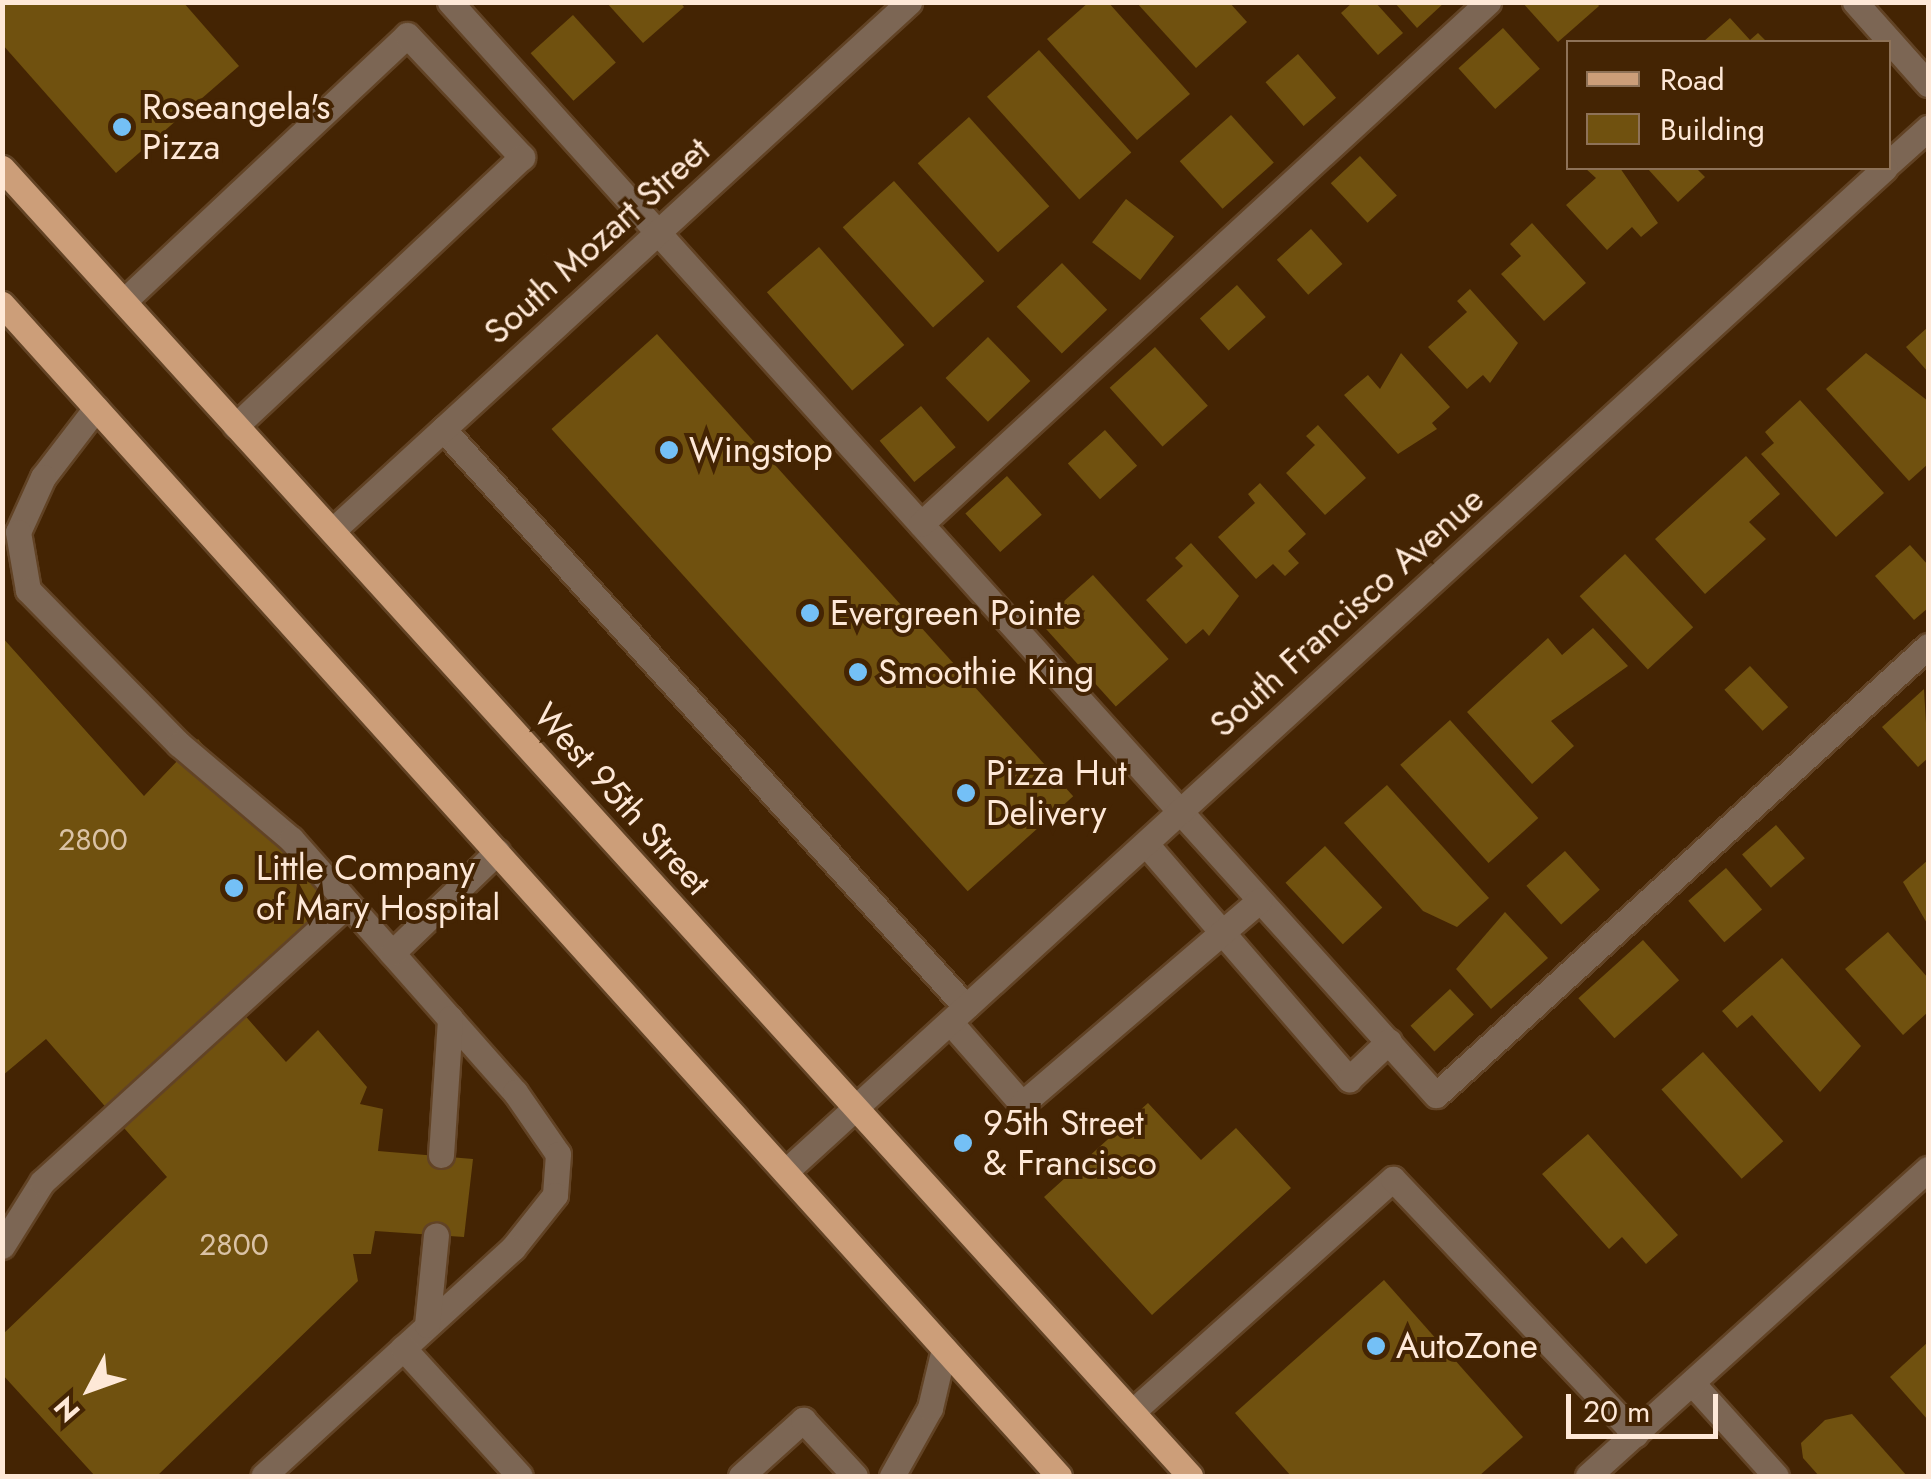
<!DOCTYPE html>
<html>
<head>
<meta charset="utf-8">
<style>
	body { margin:0 }
	#map { position:relative; width:1931px; height:1479px; overflow:hidden; background:#442403; font-family:Jost,sans-serif }
	div>[style] { position:absolute }
	[style*='--x'] { left:calc(var(--x)*1px); top:calc(var(--y)*1px); width:calc(var(--w)*1px); rotate:calc(var(--a)*1deg) }
	.building>* { inset:0; background:#70510f; transform-origin:0 0 }
	.roads { filter:drop-shadow(2px 0 #624325) drop-shadow(-2px 0 #624325) drop-shadow(0 2px #624325) drop-shadow(0 -2px #624325) }
	.service>* { height:25px; margin:-12.5px; padding:0 12.5px; transform-origin:12.5px; border-radius:12.5px; background:#7c6654 }
	.minor>* { height:25px; margin:-12.5px; padding:0 12.5px; transform-origin:12.5px; border-radius:12.5px; background:#7c6654 }
	.primary>* { height:25px; margin:-12.5px; padding:0 12.5px; transform-origin:12.5px; border-radius:12.5px; background:#cc9e79 }
	.dots>* { width:28px; height:28px; translate:-50% -50%; box-sizing:border-box; border:5px solid #442403; border-radius:50% }
	span { translate:-50% -50%; white-space:nowrap; text-align:center; line-height:1.15; -webkit-text-stroke:8px #442403; paint-order:stroke }
	.number-label { font-size:30px; color:#dac2a5 }
	.number-label span { -webkit-text-stroke-width:0 }
	.poi-label { font-size:35px; color:#fee8d7 }
	.left { translate:0 -50%; text-align:left }
	.street-label { font-size:35px; color:#fee8d7 }
	.frame { position:absolute; inset:0; border:5px solid #fee8d7; pointer-events:none }
	.legend { position:absolute; left:1566px; top:40px; width:325px; height:130px; box-sizing:border-box; background:#442403; border:2px solid #8e7258; margin:0; padding:12px 18px; list-style:none; font-size:30px; color:#fee8d7 }
	.legend li { display:flex; align-items:center; gap:20px; height:50px }
	.legend b { width:50px; border:2px solid #8e7258 }
	.north { position:absolute; left:40px; top:1339px; width:100px; height:100px; -webkit-text-stroke:8px #442403; paint-order:stroke; rotate:229deg; font-size:28px; font-weight:700; line-height:40px; text-align:center; color:#fee8d7 }
	.north::after { content:''; display:block; margin:auto; width:35px; height:45px; background:#fee8d7; clip-path:polygon(50% 0,100% 100%,50% 72%,0 100%) }
	.scale { position:absolute; left:1566px; top:1394px; width:152px; height:45px; box-sizing:border-box; border:5px solid #fee8d7; border-top:0; padding-left:12px; font-size:30px; line-height:35px; white-space:nowrap; color:#fee8d7; -webkit-text-stroke:8px #442403; paint-order:stroke }
</style>
</head>
<body>
<div id="map">
	<div class="building">
		<i style="clip-path:polygon(2px 2px,183px 2px,239px 66px,116px 173px,2px 44px)"></i>
		<i style="clip-path:polygon(606px 2px,680px 2px,684px 7px,643px 43px)"></i>
		<i style="clip-path:polygon(1089px 2px,1108px 2px,1190px 94px,1137px 140px,1047px 39px)"></i>
		<i style="clip-path:polygon(1136px 2px,1229px 2px,1247px 22px,1196px 68px)"></i>
		<i style="clip-path:polygon(1353px 2px,1375px 2px,1403px 33px,1378px 55px,1341px 13px)"></i>
		<i style="clip-path:polygon(1394px 2px,1445px 2px,1417px 28px)"></i>
		<i style="clip-path:polygon(1522px 2px,1596px 2px,1599px 6px,1558px 42px)"></i>
		<i style="left:573px;top:15px;width:64px;height:57px;rotate:48deg"></i>
		<i style="clip-path:polygon(1730px 18px,1750px 40px,1758px 33px,1767px 42px,1703px 42px)"></i>
		<i style="left:1503px;top:28px;width:55px;height:60px;rotate:48deg"></i>
		<i style="left:1039px;top:50px;width:138px;height:70px;rotate:48deg"></i>
		<i style="left:1298px;top:54px;width:58px;height:43px;rotate:49deg"></i>
		<i style="left:1231px;top:115px;width:64px;height:69px;rotate:48deg"></i>
		<i style="left:969px;top:117px;width:120px;height:69px;rotate:48deg"></i>
		<i style="left:1360px;top:156px;width:54px;height:40px;rotate:47deg"></i>
		<i style="clip-path:polygon(1585px 168px,1620px 168px,1658px 223px,1641px 237px,1632px 227px,1607px 250px,1566px 205px,1596px 178px)"></i>
		<i style="clip-path:polygon(1647px 168px,1696px 168px,1705px 177px,1678px 202px)"></i>
		<i style="left:894px;top:181px;width:135px;height:69px;rotate:48deg"></i>
		<i style="left:1126px;top:199px;width:61px;height:55px;rotate:38deg"></i>
		<i style="clip-path:polygon(1532px 223px,1586px 283px,1544px 321px,1501px 274px,1521px 256px,1510px 244px)"></i>
		<i style="left:1311px;top:229px;width:47px;height:46px;rotate:48deg"></i>
		<i style="left:819px;top:247px;width:130px;height:69px;rotate:49deg"></i>
		<i style="left:1062px;top:263px;width:65px;height:63px;rotate:46deg"></i>
		<i style="left:1237px;top:285px;width:43px;height:50px;rotate:48deg"></i>
		<i style="clip-path:polygon(1470px 289px,1518px 343px,1490px 383px,1483px 375px,1467px 389px,1428px 347px,1467px 312px,1457px 301px)"></i>
		<i style="clip-path:polygon(1928px 327px,1928px 372px,1906px 347px)"></i>
		<i style="left:657px;top:334px;width:622px;height:142px;rotate:48deg"></i>
		<i style="left:988px;top:337px;width:61px;height:59px;rotate:46deg"></i>
		<i style="left:1155px;top:347px;width:79px;height:61px;rotate:48deg"></i>
		<i style="clip-path:polygon(1401px 353px,1450px 407px,1432px 423px,1437px 429px,1398px 454px,1344px 395px,1368px 375px,1380px 389px)"></i>
		<i style="clip-path:polygon(1866px 353px,1928px 401px,1928px 464px,1909px 481px,1826px 389px)"></i>
		<i style="clip-path:polygon(1800px 400px,1884px 493px,1836px 537px,1761px 454px,1774px 443px,1765px 432px)"></i>
		<i style="left:921px;top:406px;width:54px;height:54px;rotate:50deg"></i>
		<i style="clip-path:polygon(1318px 425px,1366px 478px,1325px 515px,1286px 473px,1315px 445px,1306px 436px)"></i>
		<i style="left:1105px;top:430px;width:48px;height:50px;rotate:48deg"></i>
		<i style="clip-path:polygon(1746px 456px,1780px 494px,1749px 522px,1766px 539px,1705px 594px,1655px 539px)"></i>
		<i style="left:1007px;top:476px;width:52px;height:56px;rotate:48deg"></i>
		<i style="clip-path:polygon(1260px 483px,1306px 534px,1288px 551px,1299px 563px,1285px 576px,1273px 564px,1256px 579px,1218px 537px,1255px 503px,1248px 494px)"></i>
		<i style="clip-path:polygon(1191px 543px,1239px 596px,1209px 636px,1203px 629px,1186px 644px,1146px 600px,1183px 566px,1175px 558px)"></i>
		<i style="clip-path:polygon(1910px 545px,1928px 565px,1928px 608px,1914px 620px,1875px 576px)"></i>
		<i style="left:1625px;top:554px;width:100px;height:62px;rotate:47deg"></i>
		<i style="left:1093px;top:575px;width:113px;height:71px;rotate:48deg"></i>
		<i style="clip-path:polygon(1593px 628px,1628px 666px,1551px 721px,1574px 746px,1532px 784px,1467px 712px,1548px 638px,1562px 655px)"></i>
		<i style="clip-path:polygon(2px 637px,144px 796px,198px 739px,348px 914px,241px 1011px,286px 1062px,318px 1030px,367px 1087px,360px 1104px,383px 1109px,378px 1151px,473px 1159px,464px 1237px,375px 1231px,371px 1254px,353px 1254px,358px 1281px,157px 1476px,95px 1476px,2px 1374px,2px 1335px,167px 1177px,46px 1039px,2px 1076px)"></i>
		<i style="left:1750px;top:666px;width:56px;height:35px;rotate:47deg"></i>
		<i style="clip-path:polygon(1924px 689px,1928px 758px,1918px 767px,1882px 727px)"></i>
		<i style="left:1450px;top:720px;width:132px;height:67px;rotate:48deg"></i>
		<i style="clip-path:polygon(1387px 785px,1489px 898px,1457px 927px,1423px 911px,1344px 823px)"></i>
		<i style="left:1776px;top:825px;width:44px;height:45px;rotate:49deg"></i>
		<i style="left:1325px;top:846px;width:84px;height:54px;rotate:47deg"></i>
		<i style="left:1565px;top:851px;width:52px;height:52px;rotate:48deg"></i>
		<i style="clip-path:polygon(1928px 860px,1928px 925px,1903px 882px)"></i>
		<i style="left:1726px;top:868px;width:55px;height:50px;rotate:49deg"></i>
		<i style="clip-path:polygon(1505px 912px,1548px 958px,1491px 1009px,1456px 969px)"></i>
		<i style="clip-path:polygon(1888px 932px,1928px 978px,1928px 1012px,1903px 1035px,1845px 969px)"></i>
		<i style="left:1643px;top:940px;width:54px;height:87px;rotate:48deg"></i>
		<i style="clip-path:polygon(1782px 958px,1861px 1046px,1820px 1092px,1752px 1015px,1737px 1028px,1722px 1011px)"></i>
		<i style="left:1450px;top:989px;width:35px;height:54px;rotate:47deg"></i>
		<i style="left:1703px;top:1052px;width:120px;height:56px;rotate:48deg"></i>
		<i style="clip-path:polygon(1148px 1103px,1201px 1160px,1236px 1128px,1291px 1188px,1152px 1315px,1044px 1197px)"></i>
		<i style="clip-path:polygon(1588px 1134px,1678px 1235px,1646px 1264px,1622px 1237px,1609px 1249px,1542px 1174px)"></i>
		<i style="clip-path:polygon(1384px 1280px,1523px 1437px,1479px 1476px,1291px 1476px,1235px 1413px)"></i>
		<i style="clip-path:polygon(1928px 1342px,1928px 1420px,1890px 1377px)"></i>
		<i style="clip-path:polygon(1852px 1414px,1907px 1476px,1819px 1476px,1803px 1458px,1801px 1443px,1825px 1420px)"></i>
	</div>
	<div class="roads">
		<div class="service">
			<i style="--x:450;--y:2;--w:1472;--a:47.95"></i>
			<i style="--x:1436;--y:1095;--w:666;--a:-42.38"></i>
			<i style="--x:124;--y:301;--w:388;--a:-43.2"></i>
			<i style="--x:407;--y:35;--w:168;--a:46.7"></i>
			<i style="--x:522;--y:157;--w:393;--a:136.8"></i>
			<i style="--x:96;--y:408;--w:87;--a:127.5"></i>
			<i style="--x:43;--y:477;--w:60;--a:114.4"></i>
			<i style="--x:18;--y:532;--w:59;--a:80.2"></i>
			<i style="--x:28;--y:590;--w:216;--a:45.6"></i>
			<i style="--x:179;--y:744;--w:147;--a:40.3"></i>
			<i style="--x:291;--y:839;--w:338;--a:48.5"></i>
			<i style="--x:515;--y:1092;--w:75;--a:55.3"></i>
			<i style="--x:558;--y:1154;--w:41;--a:94.2"></i>
			<i style="--x:555;--y:1195;--w:68;--a:128.4"></i>
			<i style="--x:513;--y:1248;--w:338;--a:137.6"></i>
			<i style="--x:443;--y:429;--w:779;--a:47.86"></i>
			<i style="--x:921;--y:524;--w:771;--a:-42.63"></i>
			<i style="--x:1146;--y:844;--w:311;--a:49.2"></i>
			<i style="--x:1349;--y:1079;--w:55;--a:-43.5"></i>
			<i style="--x:392;--y:953;--w:146;--a:-43.9"></i>
			<i style="--x:950;--y:1022;--w:109;--a:48.7"></i>
			<i style="--x:1022;--y:1104;--w:313;--a:-40.6"></i>
			<i style="--x:441;--y:1155;--w:137;--a:-86.2"></i>
			<i style="--x:2;--y:1246;--w:75;--a:-58"></i>
			<i style="--x:42;--y:1182;--w:413;--a:-42.3"></i>
			<i style="--x:427;--y:1325;--w:90;--a:-84.3"></i>
			<i style="--x:403;--y:1348;--w:173;--a:47.6"></i>
			<i style="--x:1692;--y:1383;--w:125;--a:47.9"></i>
			<i style="--x:1132;--y:1412;--w:350;--a:-41.8"></i>
			<i style="--x:1393;--y:1179;--w:352;--a:46.5"></i>
			<i style="--x:741;--y:1476;--w:84;--a:-42.1"></i>
			<i style="--x:803;--y:1420;--w:76;--a:47.1"></i>
			<i style="--x:892;--y:1476;--w:78;--a:-60.8"></i>
			<i style="--x:930;--y:1408;--w:61;--a:-76.7"></i>
		</div>
		<div class="minor">
			<i style="--x:1855;--y:2;--w:110;--a:48.3"></i>
			<i style="--x:1888;--y:164;--w:54;--a:-42"></i>
			<i style="--x:332;--y:531;--w:783;--a:-42.51"></i>
			<i style="--x:785;--y:1172;--w:1489;--a:-42.39"></i>
			<i style="--x:1588;--y:1476;--w:458;--a:-42.1"></i>
		</div>
		<div class="primary">
			<i style="--x:2;--y:168;--w:1767;--a:47.75"></i>
			<i style="--x:2;--y:304;--w:1578;--a:47.95"></i>
		</div>
	</div>
	<div class="dots">
		<i style="left:122px;top:127px;background:#74c0f6"></i>
		<i style="left:669px;top:450px;background:#74c0f6"></i>
		<i style="left:810px;top:613px;background:#74c0f6"></i>
		<i style="left:858px;top:672px;background:#74c0f6"></i>
		<i style="left:966px;top:793px;background:#74c0f6"></i>
		<i style="left:234px;top:888px;background:#74c0f6"></i>
		<i style="left:963px;top:1143px;background:#74c0f6"></i>
		<i style="left:1376px;top:1346px;background:#74c0f6"></i>
	</div>
	<div class="number-label">
		<span style="left:93px;top:840px">2800</span>
		<span style="left:234px;top:1245px">2800</span>
	</div>
	<div class="poi-label">
		<span class="left" style="left:142px;top:127px">Roseangela's<br>Pizza</span>
		<span class="left" style="left:689px;top:450px">Wingstop</span>
		<span class="left" style="left:830px;top:613px">Evergreen Pointe</span>
		<span class="left" style="left:878px;top:672px">Smoothie King</span>
		<span class="left" style="left:986px;top:793px">Pizza Hut<br>Delivery</span>
		<span class="left" style="left:256px;top:888px">Little Company<br>of Mary Hospital</span>
		<span class="left" style="left:983px;top:1143px">95th Street<br>&amp; Francisco</span>
		<span class="left" style="left:1396px;top:1346px">AutoZone</span>
	</div>
	<div class="street-label">
		<span style="left:597px;top:241px;rotate:-42deg">South Mozart Street</span>
		<span style="left:1347px;top:612px;rotate:-42deg">South Francisco Avenue</span>
		<span style="left:622px;top:799px;rotate:48deg">West 95th Street</span>
	</div>
	<div class="frame"></div>
	<ul class="legend">
	<li><b style="height:12px;background:#cc9e79"></b>Road</li>
	<li><b style="height:28px;background:#70510f"></b>Building</li>
	</ul>
	<div class="north">N</div>
	<div class="scale">20 m</div>
</div>
</body>
</html>
